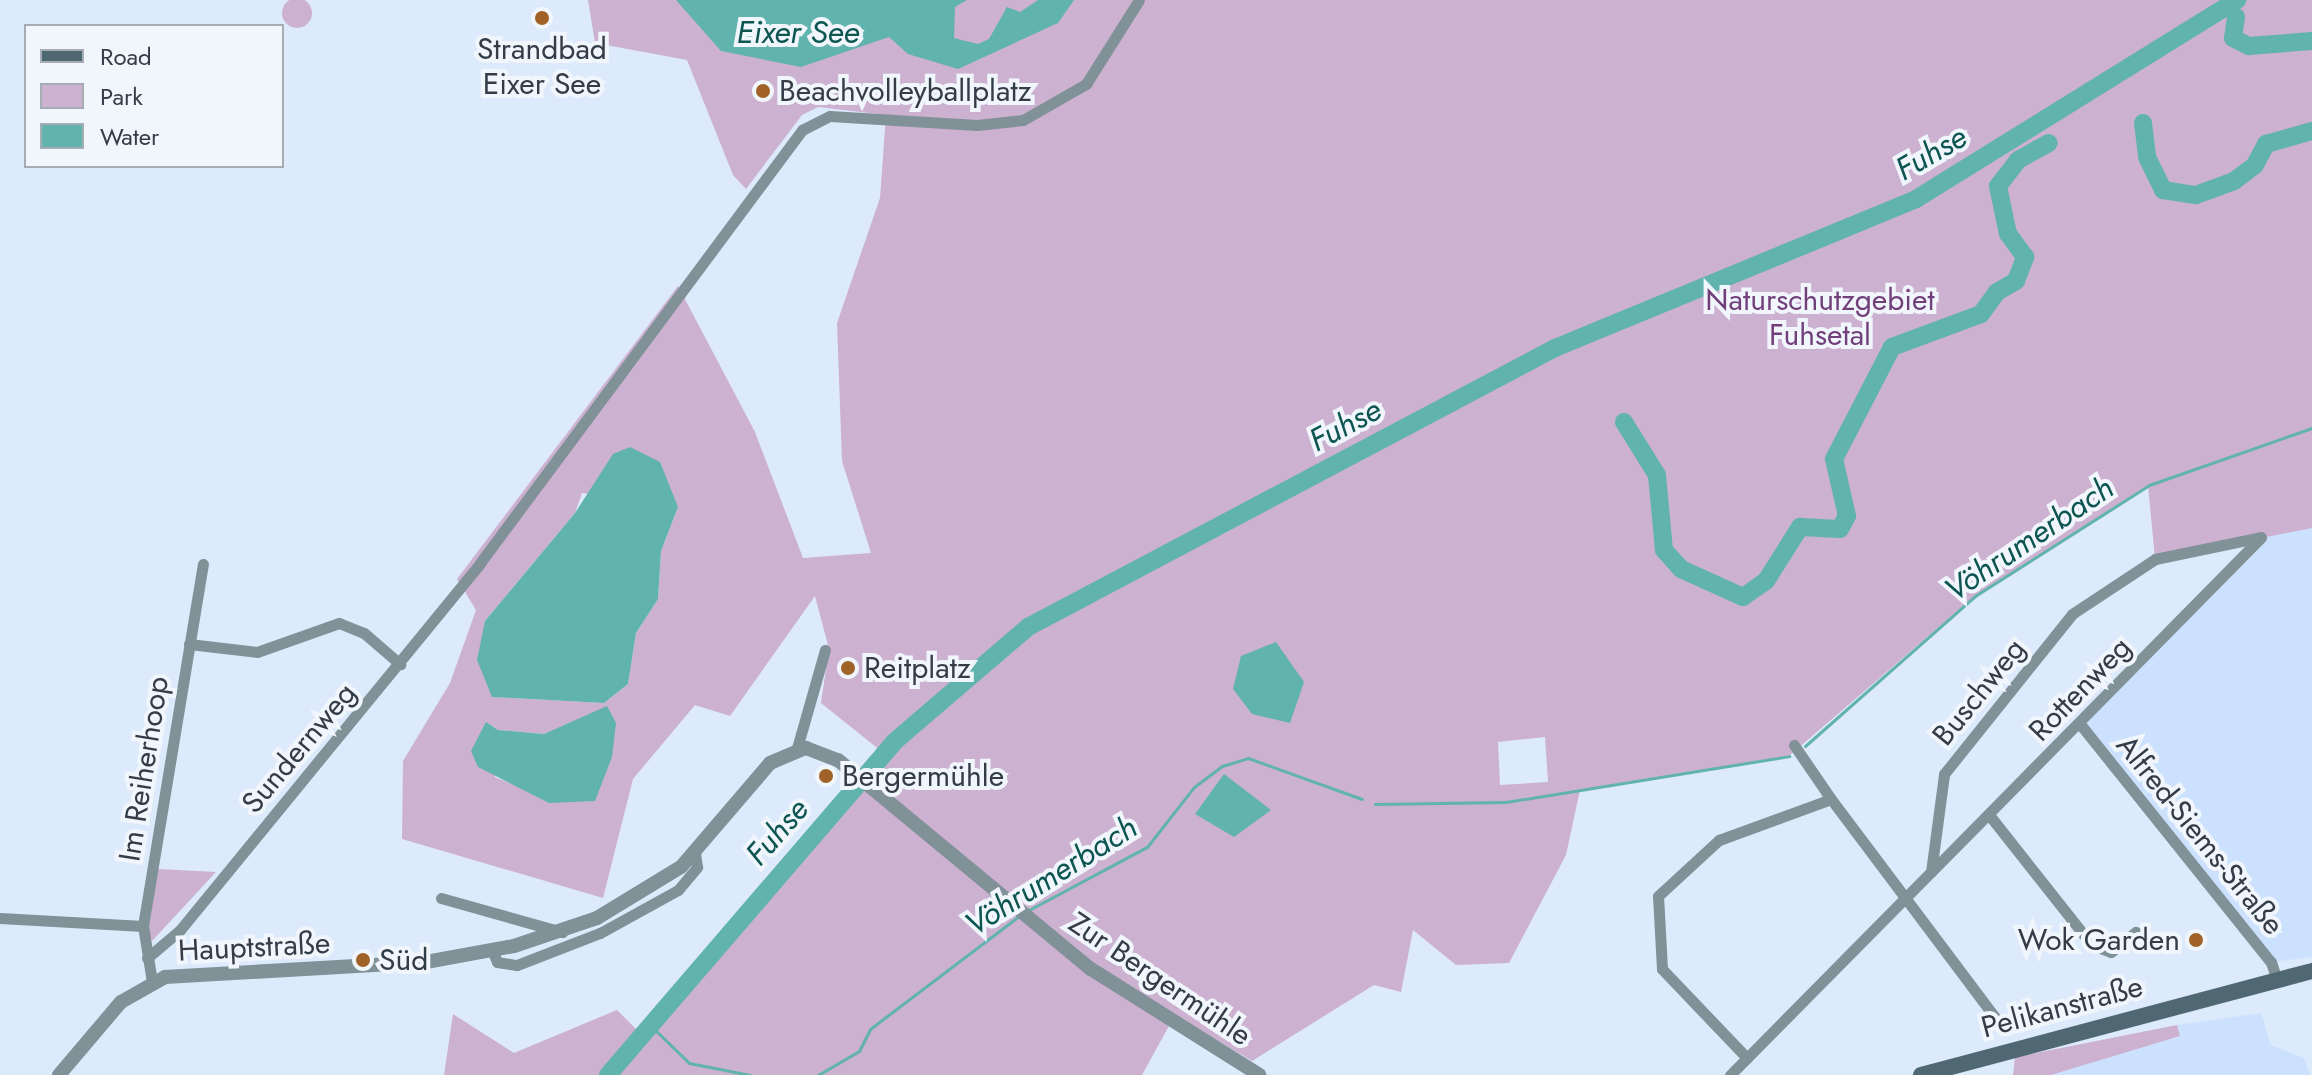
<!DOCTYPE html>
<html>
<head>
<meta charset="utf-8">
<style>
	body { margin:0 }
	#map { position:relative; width:2312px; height:1075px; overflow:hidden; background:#dceafc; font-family:Jost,sans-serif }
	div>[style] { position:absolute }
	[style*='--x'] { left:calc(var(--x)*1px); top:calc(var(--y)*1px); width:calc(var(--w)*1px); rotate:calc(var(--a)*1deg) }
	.built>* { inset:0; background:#cbe1fe }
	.green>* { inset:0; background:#ccb1d1 }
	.round { border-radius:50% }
	.water>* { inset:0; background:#61b3ad }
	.stream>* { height:3px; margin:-1.5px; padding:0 1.5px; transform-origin:1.5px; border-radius:1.5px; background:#61b3ad }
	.river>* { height:18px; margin:-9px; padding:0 9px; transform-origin:9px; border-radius:9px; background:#61b3ad }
	.minor>* { height:11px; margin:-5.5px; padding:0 5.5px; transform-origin:5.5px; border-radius:5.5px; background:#809197 }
	.tertiary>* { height:14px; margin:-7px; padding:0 7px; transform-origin:7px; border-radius:7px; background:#809197 }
	.secondary>* { height:16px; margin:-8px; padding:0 8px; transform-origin:8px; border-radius:8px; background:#4f6871 }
	.dots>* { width:22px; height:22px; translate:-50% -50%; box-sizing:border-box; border:4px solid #f1f6fc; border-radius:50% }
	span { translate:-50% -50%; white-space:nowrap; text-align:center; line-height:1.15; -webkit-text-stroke:8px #f1f6fc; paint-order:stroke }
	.poi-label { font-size:30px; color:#333c47 }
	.left { translate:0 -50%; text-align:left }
	.right { translate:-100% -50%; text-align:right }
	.park-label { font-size:30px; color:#723f7b }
	.street-label { font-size:30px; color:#333c47 }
	.water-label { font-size:32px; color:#0c5551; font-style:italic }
	.legend { position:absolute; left:24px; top:24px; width:260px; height:144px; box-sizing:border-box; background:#f1f6fc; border:2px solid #a5acb4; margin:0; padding:10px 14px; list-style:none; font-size:24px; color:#333c47 }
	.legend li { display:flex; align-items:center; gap:16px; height:40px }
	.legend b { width:40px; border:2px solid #a5acb4 }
</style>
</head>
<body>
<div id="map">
	<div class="built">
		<i style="clip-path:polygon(2312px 528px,2312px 957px,2271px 962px,2080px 724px,2261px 537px)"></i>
		<i style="clip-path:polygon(2261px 1013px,2271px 1045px,2304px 1058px,2310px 1075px,2051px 1075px,2179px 1036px,2177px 1025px)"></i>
	</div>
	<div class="green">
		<i class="round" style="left:282px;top:-2px;width:30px;height:30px"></i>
		<i style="clip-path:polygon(evenodd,588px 0,2312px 0,2312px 528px,2155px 559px,2148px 485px,1975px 596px,1789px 756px,1580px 790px,1566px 855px,1509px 963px,1456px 965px,1413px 930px,1401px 992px,1374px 985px,1252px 1061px,1175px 1015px,1142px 1075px,444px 1075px,453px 1014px,514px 1053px,617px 1010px,645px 1038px,917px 723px,1035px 626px,1026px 625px,912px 717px,881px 751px,821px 703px,829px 649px,815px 596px,730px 716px,695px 705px,633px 779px,603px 898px,402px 839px,403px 761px,450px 683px,476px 610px,457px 579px,678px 286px,755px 432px,803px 558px,871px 553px,842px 461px,837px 323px,880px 198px,886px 115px,818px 107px,802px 115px,746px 189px,733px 175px,687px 60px,595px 43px,588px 0,582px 493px,678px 507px,661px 551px,658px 599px,636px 633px,628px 684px,604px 703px,493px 697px,485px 621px,575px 513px,582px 493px,588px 0,607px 707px,529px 791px,495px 777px,486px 722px,498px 730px,544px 734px,607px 707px,588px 0,1545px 737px,1548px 782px,1500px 785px,1498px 742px,1545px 737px)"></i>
		<i style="clip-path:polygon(158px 869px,216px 872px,152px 941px,148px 932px)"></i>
		<i style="clip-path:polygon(2177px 1025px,2180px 1036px,2051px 1075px,2013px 1075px,2015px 1057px)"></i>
	</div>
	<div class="water">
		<i style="clip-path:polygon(676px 0,967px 0,955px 7px,954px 38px,978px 44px,989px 39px,1007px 7px,1020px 12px,1038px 0,1074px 0,1058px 23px,958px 69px,908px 54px,889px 37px,801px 67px,721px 51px)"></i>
		<i style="clip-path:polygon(630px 447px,660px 462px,678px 507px,661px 551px,658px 599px,636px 633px,628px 684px,604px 703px,492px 697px,477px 660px,485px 621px,575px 513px,613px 454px)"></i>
		<i style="clip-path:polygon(1276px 642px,1304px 682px,1290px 723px,1252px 714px,1233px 689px,1241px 656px)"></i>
		<i style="clip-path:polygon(607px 706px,616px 723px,612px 757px,595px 801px,549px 803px,478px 767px,471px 751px,486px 722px,498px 730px,544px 734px)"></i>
		<i style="clip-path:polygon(1224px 774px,1271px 810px,1234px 837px,1195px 814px)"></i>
	</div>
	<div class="stream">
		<i style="--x:1805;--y:746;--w:227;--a:-41.4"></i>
		<i style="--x:1975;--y:596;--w:206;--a:-32.5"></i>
		<i style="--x:2149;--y:485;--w:173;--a:-19.3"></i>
		<i style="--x:1375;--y:804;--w:131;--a:-0.9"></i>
		<i style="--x:1506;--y:802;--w:287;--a:-9.2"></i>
		<i style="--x:1027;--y:911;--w:136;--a:-28.1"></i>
		<i style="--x:1147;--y:847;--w:76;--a:-51.9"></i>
		<i style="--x:1194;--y:787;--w:35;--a:-37"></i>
		<i style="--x:1222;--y:766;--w:27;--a:-17"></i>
		<i style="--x:1248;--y:758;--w:121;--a:19.8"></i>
		<i style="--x:651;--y:1026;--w:53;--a:44.2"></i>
		<i style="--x:689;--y:1063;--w:62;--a:11.1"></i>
		<i style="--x:818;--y:1075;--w:48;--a:-30.3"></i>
		<i style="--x:859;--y:1051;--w:25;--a:-63"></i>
		<i style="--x:870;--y:1029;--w:188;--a:-37.2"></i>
	</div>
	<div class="river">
		<i style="--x:2236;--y:17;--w:21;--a:98"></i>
		<i style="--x:2233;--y:38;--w:18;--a:27"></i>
		<i style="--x:2249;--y:46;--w:63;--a:-4.5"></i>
		<i style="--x:2143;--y:123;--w:34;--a:83"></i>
		<i style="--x:2147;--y:157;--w:37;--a:64"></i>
		<i style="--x:2163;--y:190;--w:33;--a:9"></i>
		<i style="--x:2196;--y:195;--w:40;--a:-20.2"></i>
		<i style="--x:2234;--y:181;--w:26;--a:-37"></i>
		<i style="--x:2255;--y:165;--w:24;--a:-62"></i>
		<i style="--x:2266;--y:144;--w:48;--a:-15.8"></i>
		<i style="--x:1624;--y:422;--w:62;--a:58.1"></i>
		<i style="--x:1657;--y:475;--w:75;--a:84.7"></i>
		<i style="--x:1664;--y:550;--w:25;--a:48"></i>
		<i style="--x:1681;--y:569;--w:68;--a:24.3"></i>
		<i style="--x:1743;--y:597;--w:28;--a:-35"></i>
		<i style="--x:1766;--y:581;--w:64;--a:-57.8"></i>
		<i style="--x:1800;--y:527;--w:40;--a:2.9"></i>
		<i style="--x:1840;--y:529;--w:15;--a:-62"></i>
		<i style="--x:1847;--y:516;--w:58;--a:-102.8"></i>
		<i style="--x:1834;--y:459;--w:126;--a:-62.6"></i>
		<i style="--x:1892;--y:347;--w:95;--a:-20.3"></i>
		<i style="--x:1981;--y:314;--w:27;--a:-54"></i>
		<i style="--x:1997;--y:292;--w:22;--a:-30"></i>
		<i style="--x:2016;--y:281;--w:26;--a:-69"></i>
		<i style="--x:2025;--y:257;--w:29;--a:-126"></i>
		<i style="--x:2008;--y:234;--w:49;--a:-101.8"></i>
		<i style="--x:1998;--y:186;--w:33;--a:-52"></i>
		<i style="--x:2018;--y:160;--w:35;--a:-29"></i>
		<i style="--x:608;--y:1075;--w:439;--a:-49.3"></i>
		<i style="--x:894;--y:742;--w:177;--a:-40.6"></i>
		<i style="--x:1028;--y:627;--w:596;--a:-27.9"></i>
		<i style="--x:1555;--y:348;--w:391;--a:-22.4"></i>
		<i style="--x:1916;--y:199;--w:378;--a:-31.8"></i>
	</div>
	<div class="minor">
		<i style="--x:189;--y:644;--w:68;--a:6.7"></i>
		<i style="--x:257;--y:652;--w:87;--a:-19.5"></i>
		<i style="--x:339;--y:623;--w:27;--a:22"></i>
		<i style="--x:364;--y:633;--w:48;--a:40.7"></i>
		<i style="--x:2080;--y:724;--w:305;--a:51.3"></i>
		<i style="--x:2271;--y:962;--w:19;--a:72"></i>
		<i style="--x:1794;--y:745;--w:65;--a:55.6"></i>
		<i style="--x:797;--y:748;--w:102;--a:-74.1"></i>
		<i style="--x:1990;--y:816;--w:164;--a:51.7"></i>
		<i style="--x:2092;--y:945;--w:20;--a:20"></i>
		<i style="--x:2111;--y:952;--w:32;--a:-39"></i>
		<i style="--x:1931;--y:872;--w:470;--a:-45.4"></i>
		<i style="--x:441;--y:898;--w:126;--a:15.7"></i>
		<i style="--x:0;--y:918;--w:143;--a:3.2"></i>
		<i style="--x:492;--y:950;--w:13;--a:67"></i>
		<i style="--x:497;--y:962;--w:20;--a:9"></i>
		<i style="--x:517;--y:965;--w:89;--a:-21.1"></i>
		<i style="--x:600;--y:933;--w:89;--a:-28.9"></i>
		<i style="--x:678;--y:890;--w:30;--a:-50"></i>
		<i style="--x:697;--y:867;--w:15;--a:-98"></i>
		<i style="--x:147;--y:958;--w:43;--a:-40.3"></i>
		<i style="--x:180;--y:930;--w:474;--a:-50.7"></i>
		<i style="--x:480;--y:563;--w:540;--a:-53.36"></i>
		<i style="--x:802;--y:130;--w:31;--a:-27"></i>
		<i style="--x:830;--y:116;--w:147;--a:3.5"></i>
		<i style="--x:977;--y:125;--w:46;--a:-6.2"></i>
		<i style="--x:1023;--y:120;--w:73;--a:-29.7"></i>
		<i style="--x:1086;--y:84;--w:99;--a:-57.8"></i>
		<i style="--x:152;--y:982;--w:57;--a:-99.1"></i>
		<i style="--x:143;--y:926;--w:367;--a:-80.6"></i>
		<i style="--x:1747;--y:1058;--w:123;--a:-133.7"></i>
		<i style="--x:1662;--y:969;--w:73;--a:-93.1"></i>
		<i style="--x:1658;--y:896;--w:83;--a:-42.6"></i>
		<i style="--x:1719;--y:840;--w:119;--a:-20.1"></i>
		<i style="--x:1831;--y:799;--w:285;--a:53.1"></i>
		<i style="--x:1730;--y:1075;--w:286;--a:-45.3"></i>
		<i style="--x:1931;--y:872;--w:99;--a:-82.4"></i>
		<i style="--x:1944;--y:774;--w:205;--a:-51.3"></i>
		<i style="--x:2072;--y:614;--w:100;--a:-33.5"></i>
		<i style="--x:2155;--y:559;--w:108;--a:-11.7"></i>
	</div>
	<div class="tertiary">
		<i style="--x:59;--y:1075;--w:96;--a:-49.7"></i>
		<i style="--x:121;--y:1002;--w:51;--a:-29.6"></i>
		<i style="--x:165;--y:977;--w:261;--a:-3.3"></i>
		<i style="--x:426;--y:962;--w:89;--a:-10.3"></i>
		<i style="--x:514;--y:946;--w:88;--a:-18.6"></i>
		<i style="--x:597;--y:918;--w:98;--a:-31.3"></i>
		<i style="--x:681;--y:867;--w:137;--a:-49.4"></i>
		<i style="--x:770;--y:763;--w:39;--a:-23"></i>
		<i style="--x:806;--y:748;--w:34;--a:21"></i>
		<i style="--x:838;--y:760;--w:328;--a:39.6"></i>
		<i style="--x:1091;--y:969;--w:199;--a:32.2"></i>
	</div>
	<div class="secondary">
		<i style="--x:1921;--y:1075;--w:405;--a:-14.9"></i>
	</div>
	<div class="dots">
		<i style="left:542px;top:18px;background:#a06227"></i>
		<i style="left:763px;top:91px;background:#a06227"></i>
		<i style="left:848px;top:668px;background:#a06227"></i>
		<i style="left:826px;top:776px;background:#a06227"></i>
		<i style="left:2196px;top:940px;background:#a06227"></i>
		<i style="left:363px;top:960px;background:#a06227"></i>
	</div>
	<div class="poi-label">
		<span style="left:542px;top:66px">Strandbad<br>Eixer See</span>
		<span class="left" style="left:779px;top:91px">Beachvolleyballplatz</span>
		<span class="left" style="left:864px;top:668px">Reitplatz</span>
		<span class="left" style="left:842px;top:776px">Bergermühle</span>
		<span class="right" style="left:2180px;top:940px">Wok Garden</span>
		<span class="left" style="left:379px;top:960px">Süd</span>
	</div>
	<div class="park-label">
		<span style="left:1820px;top:317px">Naturschutzgebiet<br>Fuhsetal</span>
	</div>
	<div class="street-label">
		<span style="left:2080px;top:689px;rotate:-46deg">Rottenweg</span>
		<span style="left:1979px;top:692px;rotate:-51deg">Buschweg</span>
		<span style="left:299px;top:748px;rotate:-50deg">Sundernweg</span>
		<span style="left:144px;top:769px;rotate:-81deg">Im Reiherhoop</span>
		<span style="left:2200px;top:835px;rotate:51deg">Alfred-Siems-Straße</span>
		<span style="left:254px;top:947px;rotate:-3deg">Hauptstraße</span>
		<span style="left:1160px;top:979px;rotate:34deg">Zur Bergermühle</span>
		<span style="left:2062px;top:1007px;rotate:-15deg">Pelikanstraße</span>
	</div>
	<div class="water-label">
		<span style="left:798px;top:32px">Eixer See</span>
		<span style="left:1931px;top:153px;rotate:-30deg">Fuhse</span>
		<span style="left:1345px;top:425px;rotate:-28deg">Fuhse</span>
		<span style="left:2029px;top:539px;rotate:-34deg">Vöhrumerbach</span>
		<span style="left:777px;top:832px;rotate:-49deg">Fuhse</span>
		<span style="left:1051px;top:876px;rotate:-32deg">Vöhrumerbach</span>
	</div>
	<ul class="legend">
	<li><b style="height:10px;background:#4f6871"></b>Road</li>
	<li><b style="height:22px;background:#ccb1d1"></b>Park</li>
	<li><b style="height:22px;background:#61b3ad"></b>Water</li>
	</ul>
</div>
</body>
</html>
